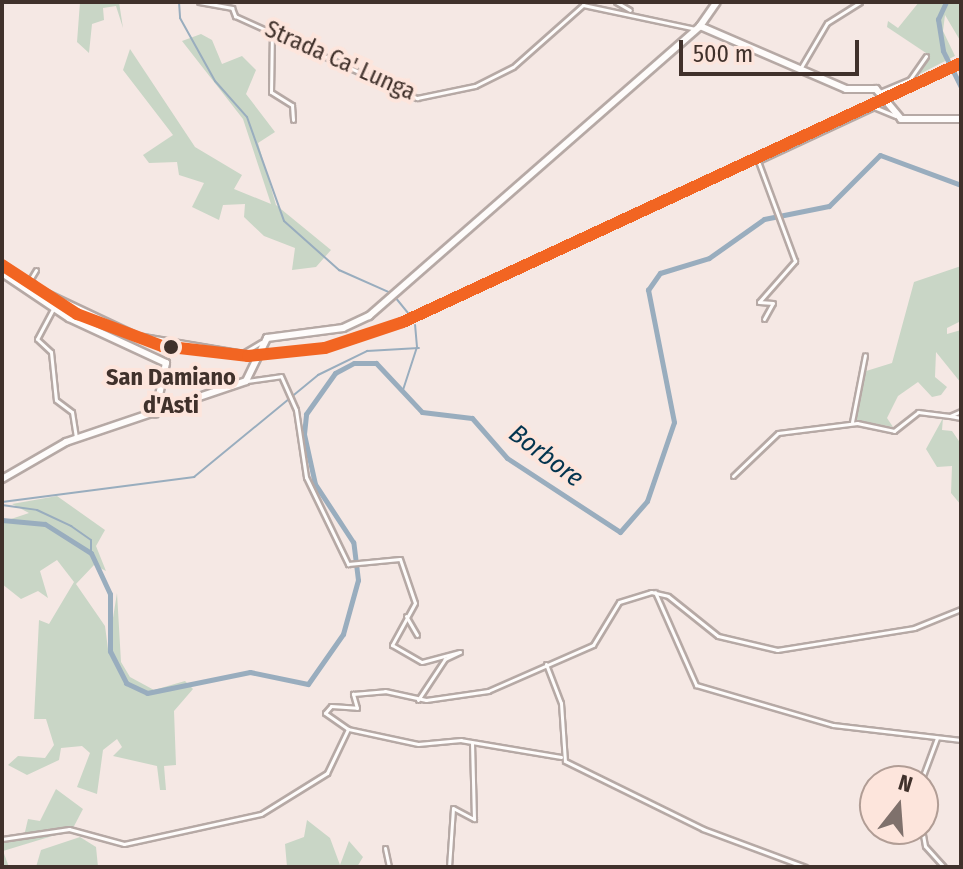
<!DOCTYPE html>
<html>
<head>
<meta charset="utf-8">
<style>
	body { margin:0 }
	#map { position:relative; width:963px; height:869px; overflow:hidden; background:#f5e8e4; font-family:"Fira Sans Condensed",sans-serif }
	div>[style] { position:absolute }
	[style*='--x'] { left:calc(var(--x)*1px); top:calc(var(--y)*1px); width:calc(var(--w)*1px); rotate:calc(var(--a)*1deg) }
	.green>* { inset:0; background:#c9d6c6 }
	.stream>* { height:2px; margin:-1px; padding:0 1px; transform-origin:1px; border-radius:1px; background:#99adbe }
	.river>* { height:5px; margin:-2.5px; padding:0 2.5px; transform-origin:2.5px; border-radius:2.5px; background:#99adbe }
	.roads { filter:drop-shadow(2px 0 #b6a9a5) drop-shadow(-2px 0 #b6a9a5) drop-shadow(0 2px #b6a9a5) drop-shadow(0 -2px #b6a9a5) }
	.street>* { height:3px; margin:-1.5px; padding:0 1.5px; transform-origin:1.5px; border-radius:1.5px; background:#fefcfb }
	.secondary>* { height:6px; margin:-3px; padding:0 3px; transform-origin:3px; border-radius:3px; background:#fefcfb }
	.rail-1>* { height:12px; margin:-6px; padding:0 6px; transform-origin:6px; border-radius:6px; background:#f26522 }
	.dots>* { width:22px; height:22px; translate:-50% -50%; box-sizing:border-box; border:4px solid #fde5dc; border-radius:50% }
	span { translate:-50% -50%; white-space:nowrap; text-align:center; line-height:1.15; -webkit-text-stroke:8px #fde5dc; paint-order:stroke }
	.street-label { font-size:24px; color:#40312b }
	.stop-label { font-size:24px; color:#40312b; font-weight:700 }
	.water-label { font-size:26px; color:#04354f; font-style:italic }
	.frame { position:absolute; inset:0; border:4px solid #40312b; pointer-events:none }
	.north { position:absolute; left:859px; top:765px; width:80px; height:80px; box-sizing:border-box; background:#fde5dc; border:2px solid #b19d95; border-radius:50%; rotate:17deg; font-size:22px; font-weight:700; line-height:32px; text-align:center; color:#40312b }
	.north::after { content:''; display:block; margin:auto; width:28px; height:36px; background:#7f716c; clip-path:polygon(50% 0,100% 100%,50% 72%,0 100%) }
	.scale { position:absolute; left:679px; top:40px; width:180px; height:36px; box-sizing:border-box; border:4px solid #40312b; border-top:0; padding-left:10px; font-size:24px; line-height:28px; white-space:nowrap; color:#40312b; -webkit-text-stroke:6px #fde5dc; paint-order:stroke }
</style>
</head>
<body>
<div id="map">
	<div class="green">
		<i style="clip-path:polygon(80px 2px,119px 2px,123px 28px,116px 6px,103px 8px,104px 20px,92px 24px,89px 53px,77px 42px)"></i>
		<i style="clip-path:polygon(919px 2px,961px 2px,961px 42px,945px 15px,943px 31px,955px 56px,912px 78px,929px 55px,887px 27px,888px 21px,898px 28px)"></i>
		<i style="clip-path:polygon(201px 34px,212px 40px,222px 64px,242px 56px,256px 70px,246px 94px,275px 132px,258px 143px,276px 205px,331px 250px,316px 267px,292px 270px,295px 248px,264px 236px,244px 217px,245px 204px,223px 205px,219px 220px,192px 207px,204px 183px,179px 175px,177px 162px,149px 163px,143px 155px,173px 135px,123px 70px,130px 49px,195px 147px,242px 175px,234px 189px,271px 204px,243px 119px,182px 41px)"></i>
		<i style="clip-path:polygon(961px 266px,961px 321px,947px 328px,947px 334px,961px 330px,961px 383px,936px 352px,935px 377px,947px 387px,941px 395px,932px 397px,918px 382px,898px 396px,887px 418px,893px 427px,856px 420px,863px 372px,892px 363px,914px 282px)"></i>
		<i style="clip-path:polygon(943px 418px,942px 430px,952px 431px,961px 444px,961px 505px,951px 493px,952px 466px,937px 467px,926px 449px)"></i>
		<i style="clip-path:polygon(57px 496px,105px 530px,96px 546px,106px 571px,94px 565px,76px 584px,105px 626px,108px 649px,117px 593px,121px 662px,130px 677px,154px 690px,185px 681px,193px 689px,174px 711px,176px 765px,164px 766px,166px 790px,160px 790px,157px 766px,113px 756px,122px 747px,117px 739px,103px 750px,97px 794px,77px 787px,90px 753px,82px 746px,61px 748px,59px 760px,27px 775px,8px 765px,18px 756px,45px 758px,54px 745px,46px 719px,34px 719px,39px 620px,49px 624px,74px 582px,57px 560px,40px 571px,48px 598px,38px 591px,21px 599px,2px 584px,2px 522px,29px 513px,12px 504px)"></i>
		<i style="clip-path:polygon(56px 789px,83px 809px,72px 830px,3px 851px,9px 867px,2px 867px,2px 839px,24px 836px,28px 819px,40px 821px)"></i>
		<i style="clip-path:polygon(307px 820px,330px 838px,340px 865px,349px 841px,363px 857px,357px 867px,287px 867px,285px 844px,304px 837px)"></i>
		<i style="clip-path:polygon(80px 837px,96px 847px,98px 867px,36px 867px,41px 850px)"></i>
	</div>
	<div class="stream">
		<i style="--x:179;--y:2;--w:16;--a:86"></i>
		<i style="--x:180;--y:18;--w:72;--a:60.9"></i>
		<i style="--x:215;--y:81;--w:48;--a:48.4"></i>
		<i style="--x:247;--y:117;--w:110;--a:70.4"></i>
		<i style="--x:284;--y:221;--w:74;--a:41.7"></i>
		<i style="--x:339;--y:270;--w:57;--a:23.9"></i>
		<i style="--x:395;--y:297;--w:26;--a:51"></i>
		<i style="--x:403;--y:390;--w:45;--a:-72"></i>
		<i style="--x:417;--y:347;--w:22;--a:-95"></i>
		<i style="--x:2;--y:502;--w:194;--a:-7.4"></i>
		<i style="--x:194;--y:477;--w:161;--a:-39.4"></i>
		<i style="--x:318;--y:375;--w:55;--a:-26.1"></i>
		<i style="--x:367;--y:351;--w:52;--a:-3.3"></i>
		<i style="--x:2;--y:505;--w:35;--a:8"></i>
		<i style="--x:37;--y:510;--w:38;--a:25"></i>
		<i style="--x:71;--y:526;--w:24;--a:35"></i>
		<i style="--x:91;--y:540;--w:13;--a:90"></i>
	</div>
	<div class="river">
		<i style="--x:946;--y:2;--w:19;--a:115"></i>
		<i style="--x:938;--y:19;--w:32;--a:81"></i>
		<i style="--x:943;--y:51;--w:40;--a:63.4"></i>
		<i style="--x:2;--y:520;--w:43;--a:5.3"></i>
		<i style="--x:45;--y:524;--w:54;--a:32.2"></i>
		<i style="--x:91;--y:553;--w:45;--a:65.1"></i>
		<i style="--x:110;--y:594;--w:57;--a:90"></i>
		<i style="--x:110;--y:651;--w:36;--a:63"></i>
		<i style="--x:126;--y:683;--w:23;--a:25"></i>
		<i style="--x:147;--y:693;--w:105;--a:-11.5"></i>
		<i style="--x:250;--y:672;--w:59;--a:11.7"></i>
		<i style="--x:308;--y:684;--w:61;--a:-55"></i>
		<i style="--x:343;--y:634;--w:56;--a:-74.5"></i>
		<i style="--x:358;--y:580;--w:38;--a:-97"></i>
		<i style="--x:353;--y:542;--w:69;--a:-123.2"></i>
		<i style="--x:315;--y:484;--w:51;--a:-102.4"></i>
		<i style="--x:304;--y:434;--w:20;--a:-84"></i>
		<i style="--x:306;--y:414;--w:50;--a:-54.7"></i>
		<i style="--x:335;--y:373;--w:21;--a:-28"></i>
		<i style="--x:354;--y:363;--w:22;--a:0"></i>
		<i style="--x:376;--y:363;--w:67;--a:46.8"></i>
		<i style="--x:422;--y:412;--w:50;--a:6.8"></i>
		<i style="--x:472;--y:418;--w:53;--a:48.8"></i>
		<i style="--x:507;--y:458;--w:135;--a:33.2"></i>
		<i style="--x:620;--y:532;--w:41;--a:-48.9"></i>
		<i style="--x:647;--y:501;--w:83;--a:-71.1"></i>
		<i style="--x:674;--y:422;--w:135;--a:-101.1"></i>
		<i style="--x:648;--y:290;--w:21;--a:-55"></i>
		<i style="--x:660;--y:273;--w:51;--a:-17"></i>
		<i style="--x:709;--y:258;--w:67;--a:-35.3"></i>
		<i style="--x:764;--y:219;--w:66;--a:-11.3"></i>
		<i style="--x:829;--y:206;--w:72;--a:-45"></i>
		<i style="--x:880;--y:155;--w:86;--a:20.3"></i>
	</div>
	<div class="roads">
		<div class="street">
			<i style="--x:199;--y:2;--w:34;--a:10"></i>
			<i style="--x:232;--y:8;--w:9;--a:69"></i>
			<i style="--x:235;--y:16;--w:200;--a:24.3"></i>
			<i style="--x:417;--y:98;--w:59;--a:-11.7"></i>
			<i style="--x:475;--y:86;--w:42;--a:-26.6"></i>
			<i style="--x:513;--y:67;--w:94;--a:-41.5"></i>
			<i style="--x:583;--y:5;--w:116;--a:12"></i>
			<i style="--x:616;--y:2;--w:16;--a:30"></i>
			<i style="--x:272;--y:30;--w:62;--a:90.9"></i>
			<i style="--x:271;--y:92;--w:25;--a:32"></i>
			<i style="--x:292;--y:105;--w:15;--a:86"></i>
			<i style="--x:800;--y:69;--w:53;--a:-59.6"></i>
			<i style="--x:827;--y:23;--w:39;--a:-32"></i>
			<i style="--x:880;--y:92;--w:33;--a:-23"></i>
			<i style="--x:910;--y:79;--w:28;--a:-55"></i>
			<i style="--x:36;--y:270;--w:12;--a:121"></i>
			<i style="--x:30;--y:280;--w:11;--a:45"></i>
			<i style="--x:38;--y:288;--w:110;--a:25.4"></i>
			<i style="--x:137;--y:335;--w:108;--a:9.6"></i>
			<i style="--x:243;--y:353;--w:21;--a:-31"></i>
			<i style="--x:53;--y:309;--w:34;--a:118"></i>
			<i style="--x:37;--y:339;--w:19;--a:43"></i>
			<i style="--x:51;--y:352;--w:48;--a:84.1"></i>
			<i style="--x:56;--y:400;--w:20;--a:37"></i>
			<i style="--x:72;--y:412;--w:26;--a:81"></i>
			<i style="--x:764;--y:319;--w:18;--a:-61"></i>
			<i style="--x:773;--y:303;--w:14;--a:-176"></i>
			<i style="--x:759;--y:302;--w:55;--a:-48.7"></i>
			<i style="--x:795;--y:261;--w:107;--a:-110.3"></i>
			<i style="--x:758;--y:161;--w:128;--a:-25"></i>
			<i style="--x:874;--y:107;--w:23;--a:23"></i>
			<i style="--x:247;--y:381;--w:34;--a:-8"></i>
			<i style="--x:281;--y:376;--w:37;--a:66"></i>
			<i style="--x:296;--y:410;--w:68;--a:81.5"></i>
			<i style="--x:306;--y:477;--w:97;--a:64.2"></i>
			<i style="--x:348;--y:564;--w:52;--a:-5.5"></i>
			<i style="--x:400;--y:559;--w:46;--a:71.2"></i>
			<i style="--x:415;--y:603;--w:48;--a:118.7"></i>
			<i style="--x:392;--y:645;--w:34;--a:30"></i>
			<i style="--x:422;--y:662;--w:39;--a:-15"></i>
			<i style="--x:460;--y:652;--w:17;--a:155"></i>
			<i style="--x:445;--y:659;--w:49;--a:123.4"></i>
			<i style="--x:961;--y:411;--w:12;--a:156"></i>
			<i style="--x:950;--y:416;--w:11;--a:10"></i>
			<i style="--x:852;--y:422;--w:68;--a:-79"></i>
			<i style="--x:733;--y:476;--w:62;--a:-43.7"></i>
			<i style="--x:778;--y:433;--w:80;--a:-7.2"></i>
			<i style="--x:857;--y:423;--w:38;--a:12"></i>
			<i style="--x:894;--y:431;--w:31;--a:-38"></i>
			<i style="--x:918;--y:412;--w:32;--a:7"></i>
			<i style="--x:655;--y:592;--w:102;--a:66.2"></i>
			<i style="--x:696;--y:685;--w:143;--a:16.3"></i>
			<i style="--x:833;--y:725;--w:129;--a:6.7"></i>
			<i style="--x:406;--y:616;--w:22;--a:60"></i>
			<i style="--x:546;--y:664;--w:42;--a:69"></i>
			<i style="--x:561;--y:703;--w:58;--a:86.1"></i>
			<i style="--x:565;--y:761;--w:154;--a:26.2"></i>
			<i style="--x:703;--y:829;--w:109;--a:20.4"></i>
			<i style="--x:561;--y:757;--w:101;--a:-170.4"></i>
			<i style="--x:461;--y:740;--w:43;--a:174.7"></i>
			<i style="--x:418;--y:744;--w:72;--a:-167.9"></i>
			<i style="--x:348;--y:729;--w:28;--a:-145"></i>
			<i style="--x:325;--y:713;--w:9;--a:-49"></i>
			<i style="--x:331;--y:706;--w:26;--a:4"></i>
			<i style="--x:357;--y:708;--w:15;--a:-106"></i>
			<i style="--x:353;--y:694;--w:32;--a:-5"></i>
			<i style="--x:385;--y:691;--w:42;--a:12.4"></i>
			<i style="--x:426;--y:700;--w:63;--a:-8.3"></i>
			<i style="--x:488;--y:691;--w:115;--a:-23.7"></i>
			<i style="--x:593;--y:645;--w:50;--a:-58.8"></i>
			<i style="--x:619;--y:602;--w:34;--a:-17"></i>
			<i style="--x:651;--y:592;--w:17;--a:13"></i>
			<i style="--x:668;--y:596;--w:64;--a:38.7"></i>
			<i style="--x:718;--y:636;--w:61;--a:13.3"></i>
			<i style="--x:777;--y:650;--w:139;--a:-9.1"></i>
			<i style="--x:914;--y:628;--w:51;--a:-22"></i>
			<i style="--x:921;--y:781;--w:46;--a:-69.6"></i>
			<i style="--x:922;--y:829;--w:17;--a:80"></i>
			<i style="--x:925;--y:846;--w:28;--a:48"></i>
			<i style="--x:2;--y:839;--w:68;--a:-8.5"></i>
			<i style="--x:69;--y:829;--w:57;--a:15.3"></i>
			<i style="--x:124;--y:844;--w:140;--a:-12.4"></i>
			<i style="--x:261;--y:814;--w:78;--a:-31.8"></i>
			<i style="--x:327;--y:773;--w:49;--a:-64.5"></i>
			<i style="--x:385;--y:848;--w:19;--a:78"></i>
			<i style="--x:449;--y:867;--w:59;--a:-86.1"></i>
			<i style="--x:453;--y:808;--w:24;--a:28"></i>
			<i style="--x:474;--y:819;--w:76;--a:-91.5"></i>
		</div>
		<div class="secondary">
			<i style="--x:700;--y:26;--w:159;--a:23.3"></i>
			<i style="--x:846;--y:89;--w:30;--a:0"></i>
			<i style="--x:876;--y:89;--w:39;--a:50"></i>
			<i style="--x:901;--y:119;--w:60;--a:0"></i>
			<i style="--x:2;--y:273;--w:81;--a:33.9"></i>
			<i style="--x:69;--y:318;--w:107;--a:24.9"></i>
			<i style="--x:166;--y:363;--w:52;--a:102.2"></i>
			<i style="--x:2;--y:479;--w:74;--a:-30"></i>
			<i style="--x:66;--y:442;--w:190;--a:-18.7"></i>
			<i style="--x:246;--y:381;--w:48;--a:-64"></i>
			<i style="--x:267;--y:338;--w:77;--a:-7.5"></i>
			<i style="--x:343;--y:328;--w:29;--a:-25"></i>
			<i style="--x:369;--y:316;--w:440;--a:-41.2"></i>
			<i style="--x:700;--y:26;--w:29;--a:-55"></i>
		</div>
	</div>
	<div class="rail-1">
		<i style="--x:2;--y:265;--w:90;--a:33.2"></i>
		<i style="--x:77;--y:314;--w:91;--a:20.6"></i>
		<i style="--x:162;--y:346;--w:87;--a:6.6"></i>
		<i style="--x:248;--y:356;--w:77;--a:-5.9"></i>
		<i style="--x:325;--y:348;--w:82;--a:-18.4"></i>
		<i style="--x:403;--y:322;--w:615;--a:-24.9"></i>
	</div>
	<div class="dots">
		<i style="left:171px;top:347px;background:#40312b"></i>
	</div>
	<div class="street-label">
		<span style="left:340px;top:61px;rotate:24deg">Strada Ca' Lunga</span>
	</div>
	<div class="stop-label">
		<span style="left:171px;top:392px">San Damiano<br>d'Asti</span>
	</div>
	<div class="water-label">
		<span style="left:546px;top:456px;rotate:37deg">Borbore</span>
	</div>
	<div class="frame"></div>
	<div class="north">N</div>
	<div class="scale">500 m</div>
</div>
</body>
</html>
